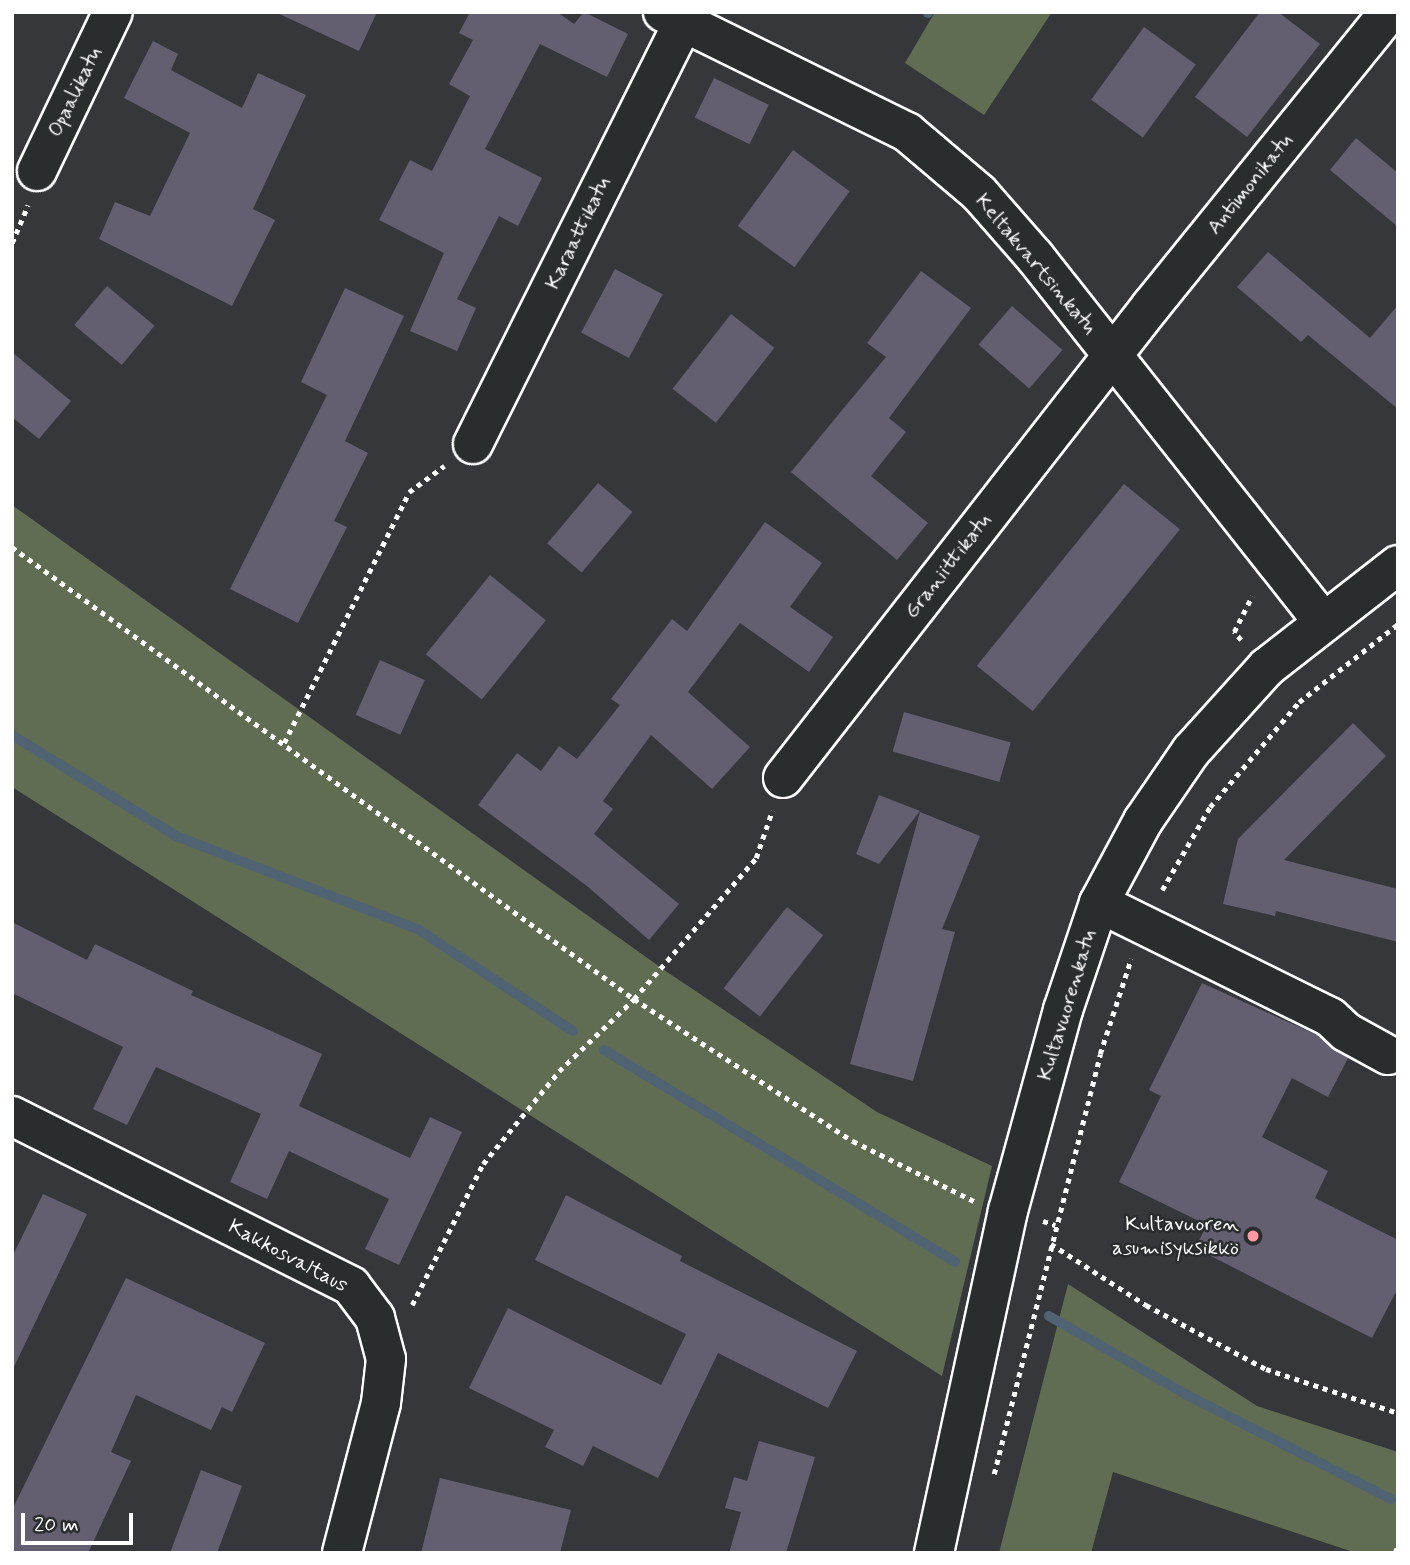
<!DOCTYPE html>
<html>
<head>
<meta charset="utf-8">
<style>
	body { margin:0 }
	#map { position:relative; width:1410px; height:1565px; overflow:hidden; background:#35373b; font-family:Mynerve,sans-serif }
	div>[style] { position:absolute }
	[style*='--x'] { left:calc(var(--x)*1px); top:calc(var(--y)*1px); width:calc(var(--w)*1px); rotate:calc(var(--a)*1deg) }
	.green>* { inset:0; background:#616d53 }
	.stream>* { height:10px; margin:-5px; padding:0 5px; transform-origin:5px; border-radius:5px; background:#4f6372 }
	.building>* { inset:0; background:#635e70; transform-origin:0 0 }
	.path>* { height:4.5px; margin-top:-2.25px; transform-origin:0; background:repeating-linear-gradient(90deg,#fff 0 5px,transparent 0 10px) }
	.roads { filter:drop-shadow(2px 0 #fff) drop-shadow(-2px 0 #fff) drop-shadow(0 2px #fff) drop-shadow(0 -2px #fff) }
	.minor>* { height:38px; margin:-19px; padding:0 19px; transform-origin:19px; border-radius:19px; background:#2a2d2e }
	.dots>* { width:19px; height:19px; translate:-50% -50%; box-sizing:border-box; border:4px solid #2a2d2e; border-radius:50% }
	span { translate:-50% -50%; white-space:nowrap; text-align:center; line-height:1.15; -webkit-text-stroke:5px #2a2d2e; paint-order:stroke }
	.street-label { font-size:21px; color:#fff }
	.poi-label { font-size:21px; color:#fff }
	.right { translate:-100% -50%; text-align:right }
	.frame { position:absolute; inset:0; border:14px solid #fff; pointer-events:none }
	.scale { position:absolute; left:21px; top:1513px; width:112px; height:32px; box-sizing:border-box; border:4px solid #fff; border-top:0; padding-left:9px; font-size:21px; line-height:24px; white-space:nowrap; color:#fff; -webkit-text-stroke:5px #2a2d2e; paint-order:stroke }
</style>
</head>
<body>
<div id="map">
	<div class="green">
		<i style="clip-path:polygon(935px 12px,1052px 12px,984px 115px,905px 63px)"></i>
		<i style="clip-path:polygon(12px 505px,667px 972px,877px 1112px,992px 1166px,942px 1376px,12px 787px)"></i>
		<i style="clip-path:polygon(1068px 1284px,1257px 1406px,1398px 1452px,1398px 1553px,1356px 1553px,1113px 1472px,1091px 1553px,999px 1553px)"></i>
	</div>
	<div class="stream">
		<i style="--x:928;--y:13;--w:1;--a:-90"></i>
		<i style="--x:12;--y:735;--w:193;--a:31.6"></i>
		<i style="--x:176;--y:836;--w:261;--a:21.1"></i>
		<i style="--x:419;--y:930;--w:184;--a:33.3"></i>
		<i style="--x:604;--y:1050;--w:410;--a:31.1"></i>
		<i style="--x:1049;--y:1316;--w:159;--a:29.8"></i>
		<i style="--x:1187;--y:1395;--w:229;--a:27"></i>
	</div>
	<div class="building">
		<i style="clip-path:polygon(275px 12px,377px 12px,359px 51px)"></i>
		<i style="clip-path:polygon(470px 12px,557px 12px,574px 24px,584px 12px,628px 34px,607px 77px,540px 44px,485px 149px,542px 178px,518px 226px,499px 216px,457px 299px,476px 308px,457px 351px,410px 331px,444px 253px,379px 220px,410px 160px,432px 171px,470px 96px,449px 84px,473px 40px,459px 33px)"></i>
		<i style="clip-path:polygon(1260px 12px,1278px 12px,1320px 44px,1247px 137px,1195px 97px)"></i>
		<i style="left:1144px;top:27px;width:64px;height:90px;rotate:36deg"></i>
		<i style="clip-path:polygon(153px 41px,178px 54px,171px 70px,242px 108px,258px 73px,306px 95px,253px 209px,275px 220px,232px 306px,99px 239px,115px 202px,150px 216px,190px 133px,124px 98px)"></i>
		<i style="left:714px;top:78px;width:61px;height:44px;rotate:26deg"></i>
		<i style="clip-path:polygon(1356px 138px,1398px 173px,1398px 227px,1330px 170px)"></i>
		<i style="left:793px;top:150px;width:70px;height:94px;rotate:36deg"></i>
		<i style="clip-path:polygon(1268px 252px,1370px 338px,1398px 305px,1398px 409px,1308px 335px,1301px 342px,1237px 287px)"></i>
		<i style="left:615px;top:269px;width:54px;height:72px;rotate:28deg"></i>
		<i style="clip-path:polygon(921px 271px,971px 308px,889px 418px,906px 432px,871px 476px,928px 523px,897px 560px,791px 472px,886px 357px,867px 343px)"></i>
		<i style="left:107px;top:286px;width:62px;height:51px;rotate:40deg"></i>
		<i style="clip-path:polygon(345px 288px,404px 316px,345px 441px,368px 453px,334px 521px,347px 527px,298px 623px,230px 589px,327px 395px,301px 382px)"></i>
		<i style="left:1012px;top:306px;width:67px;height:51px;rotate:41deg"></i>
		<i style="left:731px;top:314px;width:55px;height:95px;rotate:38deg"></i>
		<i style="clip-path:polygon(12px 352px,71px 401px,39px 439px,12px 417px)"></i>
		<i style="left:598px;top:483px;width:45px;height:79px;rotate:40deg"></i>
		<i style="left:1124px;top:484px;width:72px;height:234px;rotate:39deg"></i>
		<i style="clip-path:polygon(765px 522px,822px 563px,790px 607px,833px 637px,809px 672px,740px 623px,688px 692px,750px 747px,712px 789px,651px 735px,603px 801px,613px 809px,594px 834px,679px 904px,649px 940px,587px 886px,478px 805px,517px 753px,541px 771px,559px 746px,577px 759px,620px 705px,611px 699px,672px 619px,687px 631px)"></i>
		<i style="left:490px;top:575px;width:72px;height:102px;rotate:39deg"></i>
		<i style="left:380px;top:660px;width:49px;height:60px;rotate:24deg"></i>
		<i style="left:904px;top:712px;width:111px;height:41px;rotate:16deg"></i>
		<i style="clip-path:polygon(1353px 723px,1386px 756px,1284px 860px,1398px 889px,1398px 942px,1276px 911px,1275px 916px,1223px 904px,1238px 839px)"></i>
		<i style="clip-path:polygon(879px 795px,920px 811px,879px 864px,856px 854px)"></i>
		<i style="clip-path:polygon(920px 812px,980px 836px,942px 929px,955px 932px,913px 1081px,850px 1064px)"></i>
		<i style="left:787px;top:907px;width:46px;height:103px;rotate:38deg"></i>
		<i style="clip-path:polygon(12px 922px,87px 960px,95px 944px,193px 991px,191px 995px,322px 1054px,299px 1106px,410px 1158px,430px 1117px,462px 1132px,399px 1265px,365px 1249px,389px 1199px,289px 1151px,267px 1199px,230px 1182px,261px 1114px,156px 1067px,127px 1125px,93px 1109px,123px 1047px,12px 993px)"></i>
		<i style="clip-path:polygon(1202px 983px,1317px 1035px,1348px 1058px,1328px 1097px,1292px 1078px,1262px 1137px,1328px 1171px,1315px 1198px,1398px 1240px,1398px 1288px,1372px 1338px,1195px 1248px,1207px 1225px,1119px 1182px,1161px 1096px,1149px 1090px)"></i>
		<i style="clip-path:polygon(43px 1194px,87px 1214px,12px 1371px,12px 1257px)"></i>
		<i style="clip-path:polygon(566px 1195px,682px 1256px,680px 1261px,857px 1351px,828px 1408px,718px 1353px,658px 1478px,593px 1446px,583px 1466px,545px 1447px,554px 1430px,469px 1388px,508px 1308px,661px 1385px,686px 1334px,535px 1260px)"></i>
		<i style="clip-path:polygon(126px 1278px,265px 1343px,232px 1412px,222px 1407px,211px 1430px,136px 1395px,111px 1452px,131px 1461px,88px 1553px,12px 1553px,12px 1510px)"></i>
		<i style="clip-path:polygon(759px 1441px,815px 1457px,786px 1553px,729px 1553px,741px 1512px,725px 1508px,734px 1477px,747px 1481px)"></i>
		<i style="clip-path:polygon(201px 1470px,242px 1486px,217px 1553px,170px 1553px)"></i>
		<i style="clip-path:polygon(440px 1478px,571px 1510px,560px 1553px,421px 1553px)"></i>
	</div>
	<div class="path">
		<i style="--x:12;--y:243;--w:41;--a:-67.2"></i>
		<i style="--x:12;--y:547;--w:769;--a:36.01"></i>
		<i style="--x:634;--y:999;--w:261;--a:33"></i>
		<i style="--x:853;--y:1141;--w:135;--a:26.4"></i>
		<i style="--x:1241;--y:640;--w:11;--a:-131"></i>
		<i style="--x:1234;--y:632;--w:40;--a:-63.4"></i>
		<i style="--x:284;--y:743;--w:280;--a:-63.5"></i>
		<i style="--x:409;--y:492;--w:44;--a:-36.6"></i>
		<i style="--x:1162;--y:890;--w:96;--a:-60"></i>
		<i style="--x:1210;--y:807;--w:138;--a:-49.7"></i>
		<i style="--x:1299;--y:702;--w:126;--a:-38.2"></i>
		<i style="--x:1043;--y:1221;--w:13;--a:18"></i>
		<i style="--x:1051;--y:1244;--w:113;--a:32.7"></i>
		<i style="--x:1146;--y:1305;--w:136;--a:28.1"></i>
		<i style="--x:1266;--y:1369;--w:139;--a:18.4"></i>
		<i style="--x:412;--y:1305;--w:158;--a:-63.3"></i>
		<i style="--x:483;--y:1164;--w:120;--a:-50.7"></i>
		<i style="--x:559;--y:1071;--w:104;--a:-43.8"></i>
		<i style="--x:634;--y:999;--w:186;--a:-49.1"></i>
		<i style="--x:756;--y:858;--w:50;--a:-71.2"></i>
		<i style="--x:994;--y:1474;--w:433;--a:-75.8"></i>
		<i style="--x:1100;--y:1054;--w:100;--a:-71.9"></i>
		<i style="--x:1395;--y:1553;--w:9;--a:-69"></i>
	</div>
	<div class="roads">
		<div class="minor">
			<i style="--x:663;--y:12;--w:272;--a:26.2"></i>
			<i style="--x:907;--y:132;--w:94;--a:40.3"></i>
			<i style="--x:979;--y:193;--w:85;--a:48.8"></i>
			<i style="--x:1035;--y:257;--w:464;--a:51.7"></i>
			<i style="--x:37;--y:171;--w:176;--a:-64.5"></i>
			<i style="--x:473;--y:444;--w:471;--a:-63.5"></i>
			<i style="--x:783;--y:778;--w:599;--a:-52.06"></i>
			<i style="--x:1151;--y:306;--w:378;--a:-51"></i>
			<i style="--x:1099;--y:903;--w:258;--a:26.3"></i>
			<i style="--x:1330;--y:1017;--w:22;--a:43"></i>
			<i style="--x:1346;--y:1032;--w:48;--a:28.7"></i>
			<i style="--x:12;--y:1116;--w:379;--a:26.6"></i>
			<i style="--x:351;--y:1286;--w:40;--a:53"></i>
			<i style="--x:375;--y:1318;--w:42;--a:75"></i>
			<i style="--x:386;--y:1359;--w:44;--a:96.5"></i>
			<i style="--x:381;--y:1403;--w:155;--a:104.6"></i>
			<i style="--x:934;--y:1553;--w:350;--a:-77.8"></i>
			<i style="--x:1008;--y:1211;--w:208;--a:-74.7"></i>
			<i style="--x:1063;--y:1010;--w:113;--a:-71.4"></i>
			<i style="--x:1099;--y:903;--w:93;--a:-61.8"></i>
			<i style="--x:1143;--y:821;--w:85;--a:-55.6"></i>
			<i style="--x:1191;--y:751;--w:113;--a:-47.9"></i>
			<i style="--x:1267;--y:667;--w:166;--a:-37.9"></i>
		</div>
	</div>
	<div class="dots">
		<i style="left:1253px;top:1236px;background:#ff9aa2"></i>
	</div>
	<div class="street-label">
		<span style="left:75px;top:92px;rotate:-64deg">Opaalikatu</span>
		<span style="left:1250px;top:184px;rotate:-51deg">Antimonikatu</span>
		<span style="left:578px;top:233px;rotate:-64deg">Karaattikatu</span>
		<span style="left:1036px;top:264px;rotate:50deg">Keltakvartsinkatu</span>
		<span style="left:948px;top:566px;rotate:-52deg">Graniittikatu</span>
		<span style="left:1067px;top:1005px;rotate:-73deg">Kultavuorenkatu</span>
		<span style="left:288px;top:1256px;rotate:28deg">Kakkosvaltaus</span>
	</div>
	<div class="poi-label">
		<span class="right" style="left:1239px;top:1236px">Kultavuoren<br>asumisyksikkö</span>
	</div>
	<div class="frame"></div>
	<div class="scale">20 m</div>
</div>
</body>
</html>
